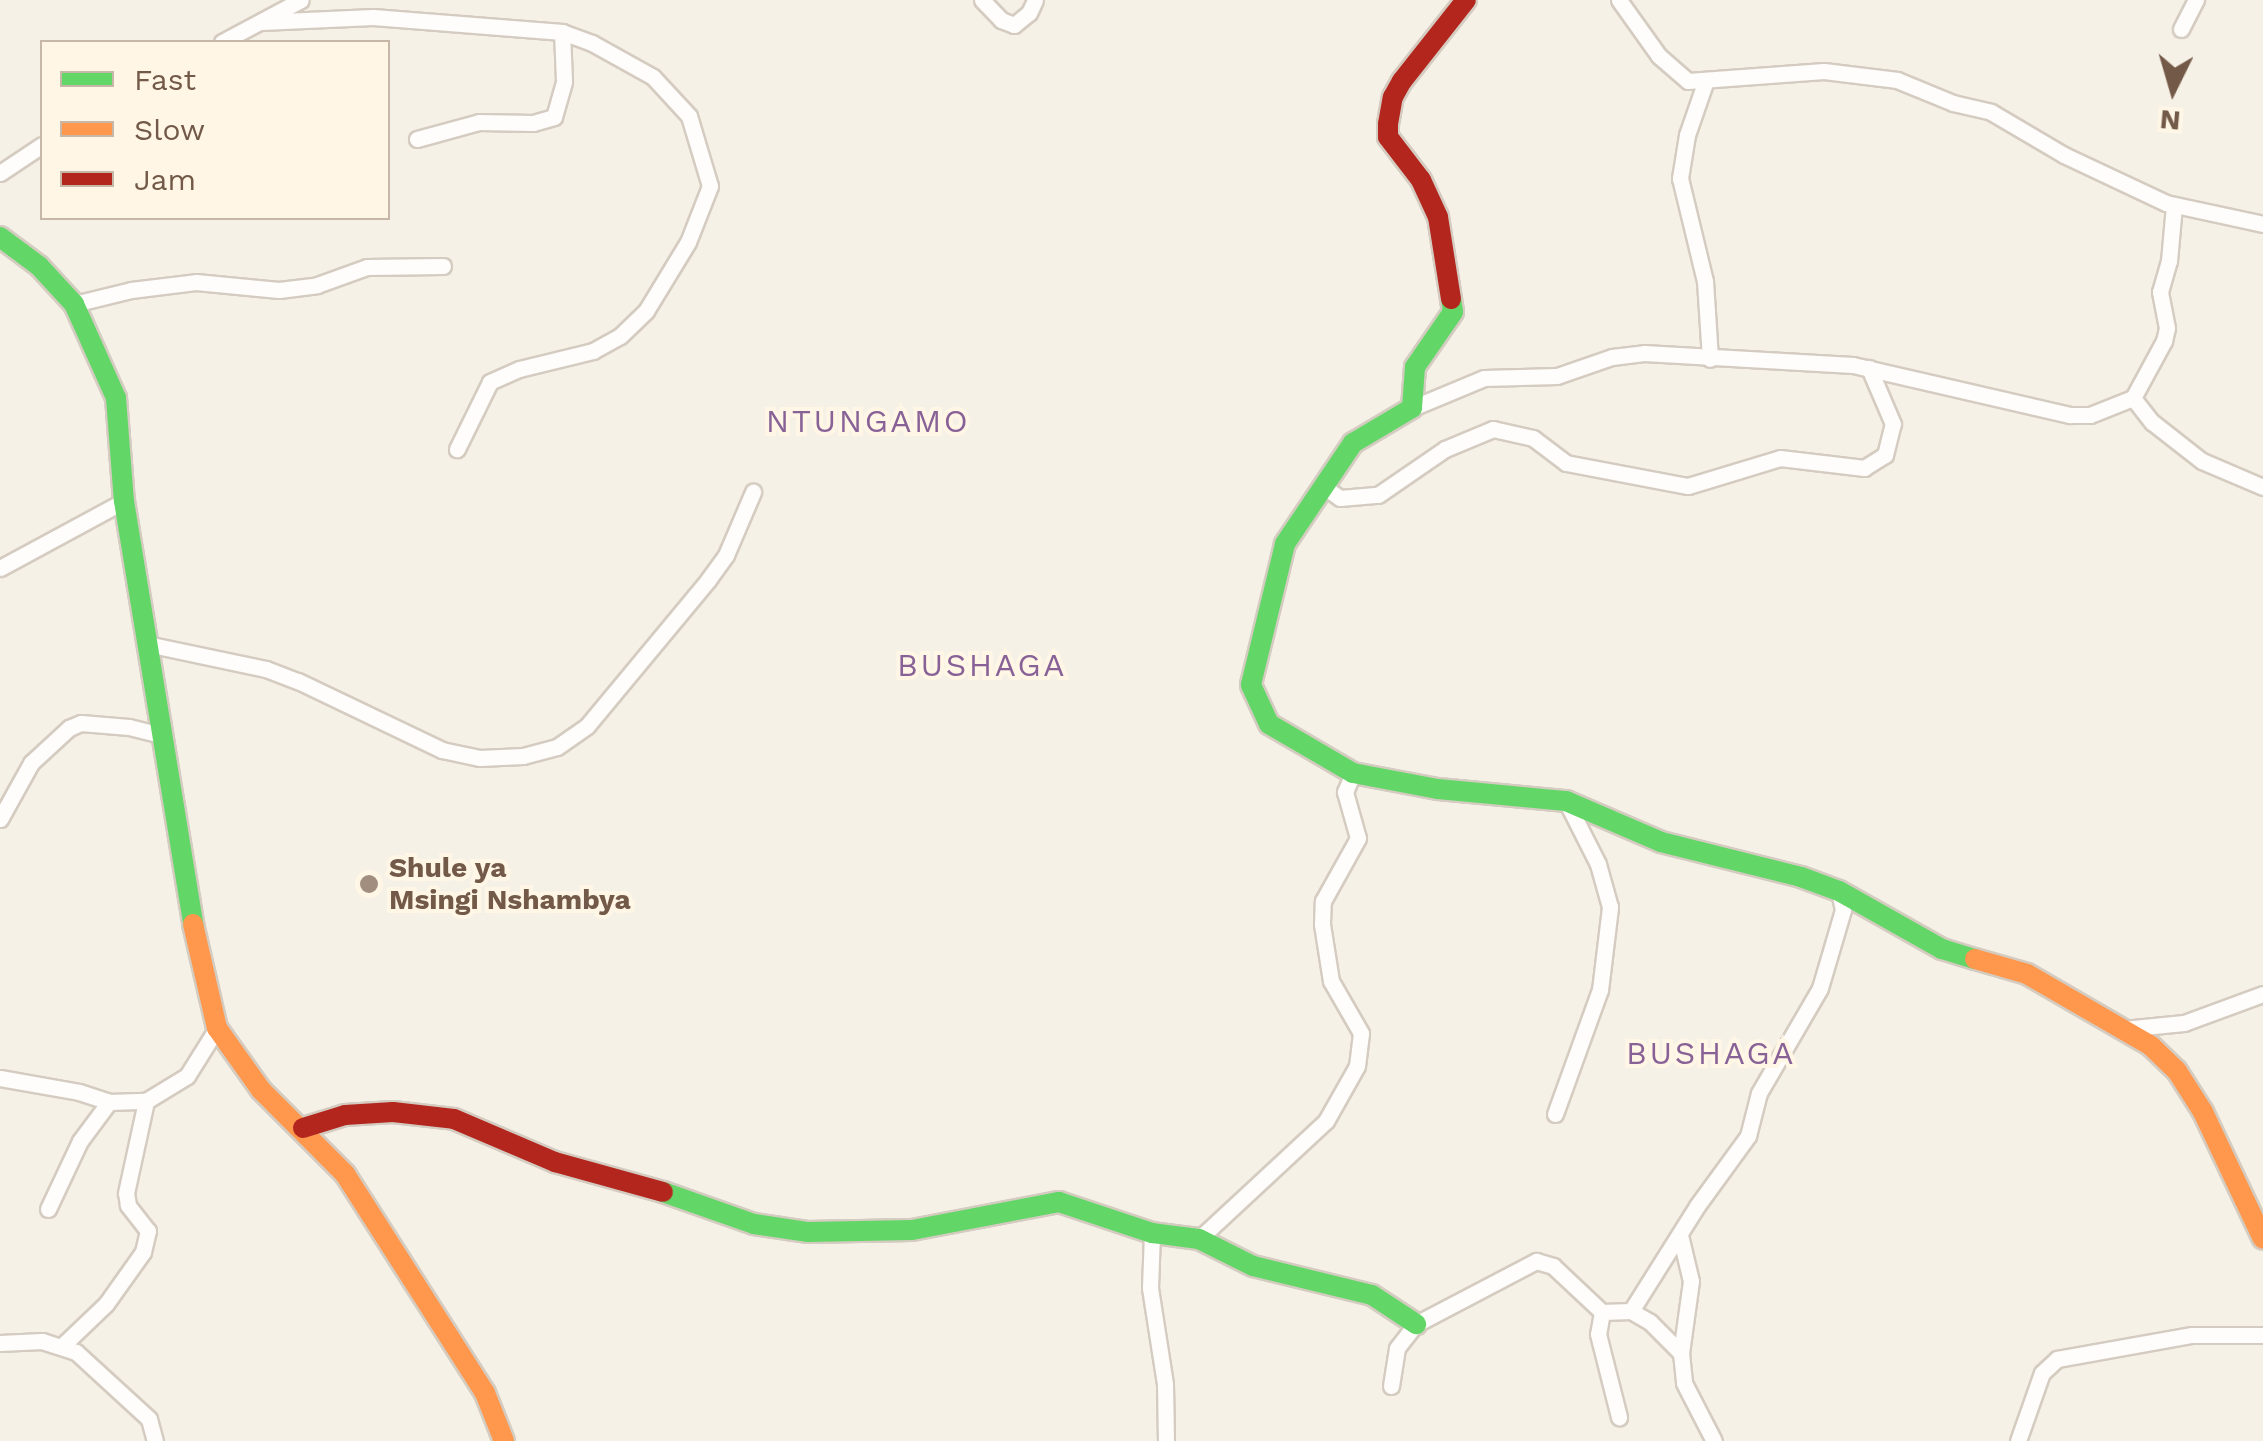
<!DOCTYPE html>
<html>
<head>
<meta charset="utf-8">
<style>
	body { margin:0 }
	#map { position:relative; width:2263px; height:1441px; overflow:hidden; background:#f6f1e6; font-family:"Work Sans",sans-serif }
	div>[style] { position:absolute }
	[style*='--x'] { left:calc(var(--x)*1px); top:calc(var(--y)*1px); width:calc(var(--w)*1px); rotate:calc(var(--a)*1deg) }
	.roads { filter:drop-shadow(2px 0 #d5ccc1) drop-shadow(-2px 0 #d5ccc1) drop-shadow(0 2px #d5ccc1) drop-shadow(0 -2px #d5ccc1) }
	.street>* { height:15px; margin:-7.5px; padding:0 7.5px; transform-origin:7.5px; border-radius:7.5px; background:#fefdfb }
	.fast>* { height:20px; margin:-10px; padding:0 10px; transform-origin:10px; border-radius:10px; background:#63d668 }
	.slow>* { height:20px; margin:-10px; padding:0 10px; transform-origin:10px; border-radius:10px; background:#ff974d }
	.jam>* { height:20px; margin:-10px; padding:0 10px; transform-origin:10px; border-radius:10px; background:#b3261e }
	.dots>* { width:28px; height:28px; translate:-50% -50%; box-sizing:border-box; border:5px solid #fff6e6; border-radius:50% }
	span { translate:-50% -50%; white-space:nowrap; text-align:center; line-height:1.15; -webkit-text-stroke:8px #fff6e6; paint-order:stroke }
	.poi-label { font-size:28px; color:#735947; font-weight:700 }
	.left { translate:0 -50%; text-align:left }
	.quarter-label { font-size:32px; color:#886297; letter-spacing:2.5px }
	.legend { position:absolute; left:40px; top:40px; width:350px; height:180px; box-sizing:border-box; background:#fff6e6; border:2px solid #c7b7a6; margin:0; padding:12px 18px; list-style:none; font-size:30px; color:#735947 }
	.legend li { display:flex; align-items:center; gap:20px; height:50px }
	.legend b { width:50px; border:2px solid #c7b7a6 }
	.north { position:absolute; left:2123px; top:40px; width:100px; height:100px; -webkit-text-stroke:8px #fff6e6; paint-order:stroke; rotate:185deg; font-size:28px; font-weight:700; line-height:40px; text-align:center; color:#735947 }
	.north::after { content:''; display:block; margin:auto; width:35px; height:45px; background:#735947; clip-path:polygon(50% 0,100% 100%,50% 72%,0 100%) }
</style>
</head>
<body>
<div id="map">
	<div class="roads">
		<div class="street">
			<i style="--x:982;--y:0;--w:28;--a:46"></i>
			<i style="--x:1001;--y:20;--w:14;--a:21"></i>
			<i style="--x:1014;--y:25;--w:19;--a:-39"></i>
			<i style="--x:1029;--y:13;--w:14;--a:-65"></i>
			<i style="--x:1619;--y:0;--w:69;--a:54.5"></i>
			<i style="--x:1659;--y:56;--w:38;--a:41"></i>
			<i style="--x:1688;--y:81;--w:136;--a:-4.2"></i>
			<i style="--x:1824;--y:71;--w:74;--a:7"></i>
			<i style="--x:1897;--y:80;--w:61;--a:22.3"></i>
			<i style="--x:1953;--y:103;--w:39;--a:13"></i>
			<i style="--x:1991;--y:112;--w:85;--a:30.5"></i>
			<i style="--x:2064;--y:155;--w:113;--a:25.2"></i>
			<i style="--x:2166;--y:203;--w:99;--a:12.2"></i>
			<i style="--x:261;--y:22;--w:112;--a:-2.6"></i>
			<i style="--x:373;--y:17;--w:190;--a:4.5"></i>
			<i style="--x:562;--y:32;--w:32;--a:20"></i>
			<i style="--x:592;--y:43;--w:70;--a:29.1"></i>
			<i style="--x:653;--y:77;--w:53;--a:47.3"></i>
			<i style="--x:689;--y:116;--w:73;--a:73.3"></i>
			<i style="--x:710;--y:186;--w:60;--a:111.4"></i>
			<i style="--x:688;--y:242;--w:81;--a:121.3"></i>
			<i style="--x:646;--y:311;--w:36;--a:136"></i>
			<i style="--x:620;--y:336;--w:31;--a:151"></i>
			<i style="--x:593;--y:351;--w:76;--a:166.3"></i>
			<i style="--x:519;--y:369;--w:32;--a:156"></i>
			<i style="--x:490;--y:382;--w:75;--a:116.2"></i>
			<i style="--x:2181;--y:29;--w:33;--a:-63"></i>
			<i style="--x:222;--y:42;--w:89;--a:-28"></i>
			<i style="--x:1705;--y:83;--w:55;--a:109.1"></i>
			<i style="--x:1687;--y:135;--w:44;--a:99.2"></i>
			<i style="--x:1680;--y:178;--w:106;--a:76.4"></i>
			<i style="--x:1705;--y:281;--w:78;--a:86.3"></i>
			<i style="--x:417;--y:139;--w:64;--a:-15.3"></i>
			<i style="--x:479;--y:122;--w:54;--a:1.1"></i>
			<i style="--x:533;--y:123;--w:22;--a:-16"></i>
			<i style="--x:554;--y:117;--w:37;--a:-74"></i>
			<i style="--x:564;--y:81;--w:49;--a:-92.3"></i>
			<i style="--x:0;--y:173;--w:50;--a:-33.7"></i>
			<i style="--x:74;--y:304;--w:59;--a:-13.8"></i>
			<i style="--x:131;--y:290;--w:65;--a:-7"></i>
			<i style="--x:196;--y:282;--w:83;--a:5.5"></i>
			<i style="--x:279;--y:290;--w:38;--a:-7"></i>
			<i style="--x:317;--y:285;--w:53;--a:-19.8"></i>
			<i style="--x:367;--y:267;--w:76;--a:-0.8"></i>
			<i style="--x:2133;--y:398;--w:31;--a:52"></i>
			<i style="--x:2152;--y:422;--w:63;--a:38"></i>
			<i style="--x:2202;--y:461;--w:66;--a:23.1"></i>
			<i style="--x:1412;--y:408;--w:78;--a:-22.6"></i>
			<i style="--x:1484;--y:378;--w:73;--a:-1.6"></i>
			<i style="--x:1557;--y:376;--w:58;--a:-19.1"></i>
			<i style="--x:1612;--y:357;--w:32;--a:-7"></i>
			<i style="--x:1644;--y:353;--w:209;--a:3.3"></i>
			<i style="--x:1853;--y:365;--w:223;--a:13"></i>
			<i style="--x:2070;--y:415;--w:20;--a:0"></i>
			<i style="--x:2090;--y:415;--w:46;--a:-21.6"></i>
			<i style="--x:2133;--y:398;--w:65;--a:-61.5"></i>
			<i style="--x:2164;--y:341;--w:13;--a:-77"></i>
			<i style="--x:2167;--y:328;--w:37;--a:-101"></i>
			<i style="--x:2160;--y:292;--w:32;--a:-74"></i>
			<i style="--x:2169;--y:261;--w:56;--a:-84.9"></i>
			<i style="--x:1326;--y:488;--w:17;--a:36"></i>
			<i style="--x:1340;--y:498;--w:38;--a:-5"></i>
			<i style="--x:1378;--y:495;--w:81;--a:-34.5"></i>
			<i style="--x:1445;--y:449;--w:52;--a:-22.6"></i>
			<i style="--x:1493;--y:429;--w:41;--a:12.7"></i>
			<i style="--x:1533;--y:438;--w:41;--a:37.1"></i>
			<i style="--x:1566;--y:463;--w:124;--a:10.7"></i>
			<i style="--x:1688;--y:486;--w:96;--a:-16.9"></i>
			<i style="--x:1780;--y:458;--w:85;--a:6.8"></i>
			<i style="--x:1864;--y:468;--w:25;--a:-32"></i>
			<i style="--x:1885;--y:455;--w:32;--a:-76"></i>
			<i style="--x:1893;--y:424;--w:61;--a:-113.2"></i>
			<i style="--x:0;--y:568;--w:141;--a:-28.4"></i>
			<i style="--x:147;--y:644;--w:122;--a:11.9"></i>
			<i style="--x:266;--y:669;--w:34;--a:21"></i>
			<i style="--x:298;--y:681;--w:160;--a:25.6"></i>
			<i style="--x:442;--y:750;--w:39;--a:12"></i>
			<i style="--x:480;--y:758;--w:43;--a:-2.7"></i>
			<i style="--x:523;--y:756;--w:35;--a:-15"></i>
			<i style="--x:557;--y:747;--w:37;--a:-35"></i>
			<i style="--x:587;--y:726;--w:190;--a:-50.3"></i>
			<i style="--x:708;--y:580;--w:31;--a:-54"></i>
			<i style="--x:726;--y:555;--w:69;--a:-66.8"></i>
			<i style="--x:0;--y:819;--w:64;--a:-61"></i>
			<i style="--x:31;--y:763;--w:52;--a:-42.6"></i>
			<i style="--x:69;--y:728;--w:13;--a:-23"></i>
			<i style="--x:81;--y:723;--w:48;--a:4.8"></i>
			<i style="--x:129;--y:727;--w:33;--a:14"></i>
			<i style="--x:2123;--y:1029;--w:61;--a:-5.6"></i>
			<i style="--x:2184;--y:1023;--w:84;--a:-20.2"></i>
			<i style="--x:0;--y:1078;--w:80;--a:10"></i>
			<i style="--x:79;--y:1092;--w:32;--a:18"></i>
			<i style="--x:109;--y:1102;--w:37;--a:-2"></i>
			<i style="--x:146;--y:1101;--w:48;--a:-31.4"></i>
			<i style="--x:187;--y:1076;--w:57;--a:-58"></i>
			<i style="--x:1555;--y:1114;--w:132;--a:-70.1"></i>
			<i style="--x:1600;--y:990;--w:84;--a:-83.1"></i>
			<i style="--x:1610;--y:907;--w:45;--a:-105.6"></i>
			<i style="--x:1598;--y:864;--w:71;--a:-116.9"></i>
			<i style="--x:48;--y:1209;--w:75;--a:-64.8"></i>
			<i style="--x:80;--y:1141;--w:49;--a:-53.4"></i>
			<i style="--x:1152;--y:1233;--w:55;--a:92.1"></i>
			<i style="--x:1150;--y:1288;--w:97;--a:81.1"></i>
			<i style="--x:1165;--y:1384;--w:57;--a:89"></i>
			<i style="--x:1680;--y:1235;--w:47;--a:76.6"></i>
			<i style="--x:1691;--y:1281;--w:73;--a:97.9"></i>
			<i style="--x:1681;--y:1353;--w:30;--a:84"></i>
			<i style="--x:1684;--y:1383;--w:65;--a:62.7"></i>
			<i style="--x:1199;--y:1239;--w:173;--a:-42.9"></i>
			<i style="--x:1326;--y:1121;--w:63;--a:-60.6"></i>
			<i style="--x:1357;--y:1066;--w:33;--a:-83"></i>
			<i style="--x:1361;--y:1033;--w:60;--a:-120"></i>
			<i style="--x:1331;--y:981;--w:58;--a:-99"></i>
			<i style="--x:1322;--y:924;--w:23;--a:-88"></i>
			<i style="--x:1323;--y:901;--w:72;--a:-60.9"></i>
			<i style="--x:1358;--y:838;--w:48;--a:-105.8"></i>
			<i style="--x:1345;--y:792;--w:21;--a:-67"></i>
			<i style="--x:1631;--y:1311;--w:124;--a:-57.8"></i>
			<i style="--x:1697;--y:1206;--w:87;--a:-53.9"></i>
			<i style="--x:1748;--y:1136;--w:44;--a:-75.7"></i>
			<i style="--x:1759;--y:1093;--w:121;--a:-59.8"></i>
			<i style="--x:1820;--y:988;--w:81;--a:-73.6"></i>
			<i style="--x:1843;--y:910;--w:19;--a:-102"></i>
			<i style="--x:1602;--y:1312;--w:22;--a:100"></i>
			<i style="--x:1598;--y:1334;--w:86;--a:75.8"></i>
			<i style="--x:0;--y:1343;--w:42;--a:-2.7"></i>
			<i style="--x:42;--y:1341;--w:36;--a:18"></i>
			<i style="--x:76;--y:1352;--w:99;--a:42.5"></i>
			<i style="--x:149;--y:1419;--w:23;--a:75"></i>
			<i style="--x:62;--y:1346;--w:61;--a:-43.7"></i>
			<i style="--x:106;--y:1304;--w:64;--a:-54.6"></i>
			<i style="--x:143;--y:1252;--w:22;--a:-77"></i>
			<i style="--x:148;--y:1231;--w:33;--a:-128"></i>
			<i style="--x:128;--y:1205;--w:12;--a:-99"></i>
			<i style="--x:126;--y:1193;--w:94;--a:-77.7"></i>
			<i style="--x:1391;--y:1386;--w:38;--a:-81"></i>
			<i style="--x:1397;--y:1348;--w:31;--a:-52"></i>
			<i style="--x:1416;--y:1324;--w:136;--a:-27.7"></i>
			<i style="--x:1536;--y:1261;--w:18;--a:16"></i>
			<i style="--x:1553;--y:1266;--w:67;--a:43.2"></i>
			<i style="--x:1602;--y:1312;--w:29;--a:-2"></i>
			<i style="--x:1631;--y:1311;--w:22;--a:30"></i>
			<i style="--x:1650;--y:1322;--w:44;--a:45"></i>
			<i style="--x:2018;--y:1441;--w:72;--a:-70.6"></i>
			<i style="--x:2042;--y:1373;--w:21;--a:-43"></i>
			<i style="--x:2057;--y:1359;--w:137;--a:-10.1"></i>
			<i style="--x:2192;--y:1335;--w:71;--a:0"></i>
		</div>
		<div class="fast">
			<i style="--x:0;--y:237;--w:49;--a:36.6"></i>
			<i style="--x:39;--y:266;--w:52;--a:47.4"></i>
			<i style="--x:74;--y:304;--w:103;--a:65.9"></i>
			<i style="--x:116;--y:398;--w:103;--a:85.6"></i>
			<i style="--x:124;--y:501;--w:429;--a:80.7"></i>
			<i style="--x:1451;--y:299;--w:13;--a:81"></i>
			<i style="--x:1453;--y:312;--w:67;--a:124.6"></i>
			<i style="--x:1415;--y:367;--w:41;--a:94.2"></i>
			<i style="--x:1412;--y:408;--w:69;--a:149.3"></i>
			<i style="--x:1353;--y:443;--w:122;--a:124"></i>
			<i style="--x:1285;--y:544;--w:145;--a:103.6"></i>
			<i style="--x:1251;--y:685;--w:43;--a:65.2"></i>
			<i style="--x:1269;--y:724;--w:97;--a:30.3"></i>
			<i style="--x:1353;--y:773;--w:86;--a:10.7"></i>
			<i style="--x:1438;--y:789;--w:129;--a:5.4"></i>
			<i style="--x:1566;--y:801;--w:103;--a:23.3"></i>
			<i style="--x:1661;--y:842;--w:144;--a:14"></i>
			<i style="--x:1801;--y:877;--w:40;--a:20.2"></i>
			<i style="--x:1839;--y:891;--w:118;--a:29.4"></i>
			<i style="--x:1942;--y:949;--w:34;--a:17"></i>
			<i style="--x:663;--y:1192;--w:96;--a:19.4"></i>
			<i style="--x:754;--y:1224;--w:55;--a:8.4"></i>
			<i style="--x:808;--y:1232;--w:104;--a:-1.1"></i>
			<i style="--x:912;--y:1230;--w:150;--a:-10.8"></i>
			<i style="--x:1059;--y:1202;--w:98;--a:18.4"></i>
			<i style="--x:1152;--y:1233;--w:47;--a:7.3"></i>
			<i style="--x:1199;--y:1239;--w:60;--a:26.6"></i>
			<i style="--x:1253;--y:1266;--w:122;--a:13.7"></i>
			<i style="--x:1372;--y:1295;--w:53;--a:33.4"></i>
		</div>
		<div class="slow">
			<i style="--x:193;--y:924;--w:107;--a:77"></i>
			<i style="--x:217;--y:1028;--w:76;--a:54.6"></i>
			<i style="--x:261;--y:1090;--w:119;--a:45"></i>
			<i style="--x:345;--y:1174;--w:260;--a:57.4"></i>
			<i style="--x:485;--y:1393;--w:52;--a:68.4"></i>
			<i style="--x:1975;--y:959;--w:54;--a:16.1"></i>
			<i style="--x:2027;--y:974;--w:143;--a:30.1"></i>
			<i style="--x:2151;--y:1046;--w:36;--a:44"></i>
			<i style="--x:2177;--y:1071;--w:49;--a:57.6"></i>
			<i style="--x:2203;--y:1112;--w:140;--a:64.7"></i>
		</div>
		<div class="jam">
			<i style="--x:1451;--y:299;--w:83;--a:-99"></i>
			<i style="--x:1438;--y:217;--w:41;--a:-114.7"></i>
			<i style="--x:1421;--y:180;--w:54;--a:-127.5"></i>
			<i style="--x:1388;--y:137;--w:13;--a:-90"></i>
			<i style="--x:1388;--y:124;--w:27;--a:-80"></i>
			<i style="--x:1393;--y:97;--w:18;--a:-61"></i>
			<i style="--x:1402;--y:81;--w:103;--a:-51.7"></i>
			<i style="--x:303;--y:1128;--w:44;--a:-17.2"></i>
			<i style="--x:345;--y:1115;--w:48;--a:-3.6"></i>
			<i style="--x:393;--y:1112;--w:61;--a:6.5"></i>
			<i style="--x:454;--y:1119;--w:110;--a:23.1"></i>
			<i style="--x:555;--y:1162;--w:112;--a:15.5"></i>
		</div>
	</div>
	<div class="dots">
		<i style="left:369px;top:884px;background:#a18e7f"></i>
	</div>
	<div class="poi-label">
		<span class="left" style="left:389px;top:884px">Shule ya<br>Msingi Nshambya</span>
	</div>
	<div class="quarter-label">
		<span style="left:868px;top:421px">NTUNGAMO</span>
		<span style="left:982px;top:665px">BUSHAGA</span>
		<span style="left:1711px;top:1053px">BUSHAGA</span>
	</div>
	<ul class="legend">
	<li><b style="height:12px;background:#63d668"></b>Fast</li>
	<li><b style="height:12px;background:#ff974d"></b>Slow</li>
	<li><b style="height:12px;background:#b3261e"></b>Jam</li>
	</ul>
	<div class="north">N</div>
</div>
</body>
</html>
